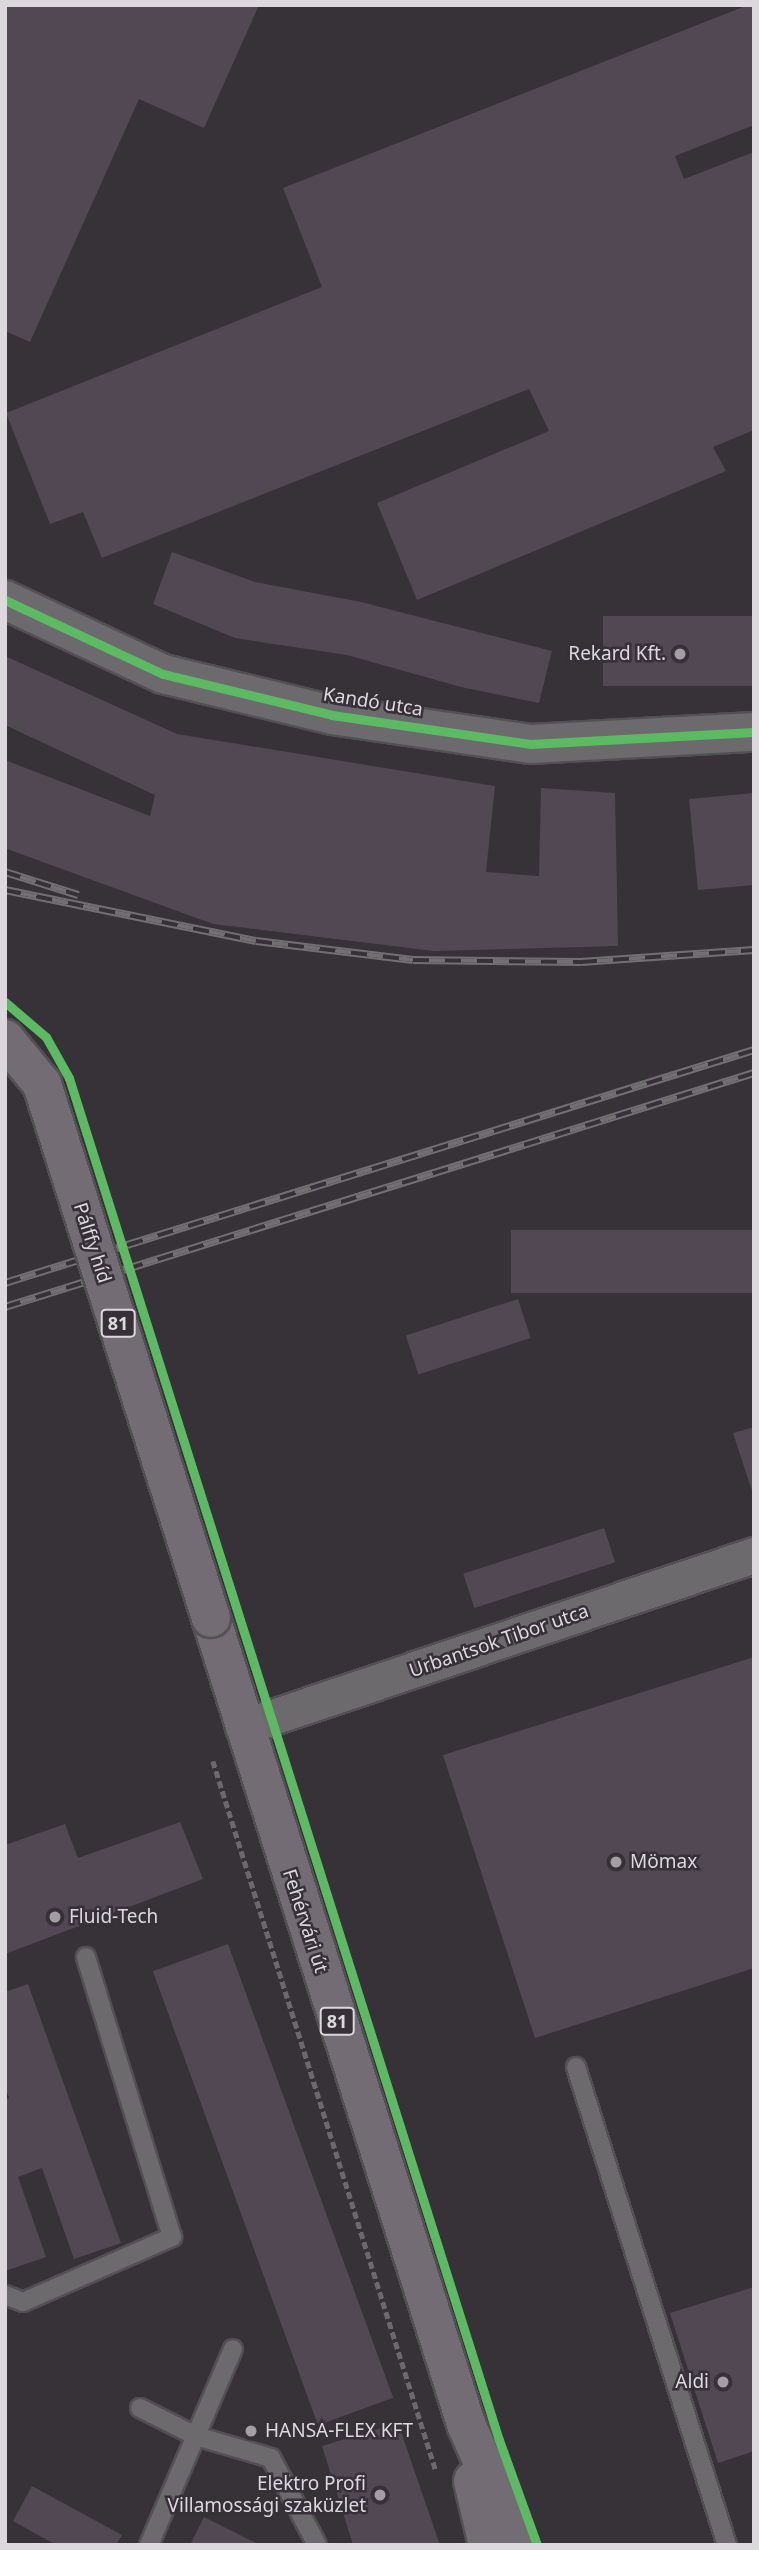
<!DOCTYPE html>
<html>
<head>
<meta charset="utf-8">
<style>
	body { margin:0 }
	#map { position:relative; width:759px; height:2550px; overflow:hidden; background:#363237; font-family:"Noto Sans",sans-serif }
	div>[style] { position:absolute }
	[style*='--x'] { left:calc(var(--x)*1px); top:calc(var(--y)*1px); width:calc(var(--w)*1px); rotate:calc(var(--a)*1deg) }
	.building>* { inset:0; background:#514853; transform-origin:0 0 }
	.path>* { height:4.5px; margin-top:-2.25px; transform-origin:0; background:repeating-linear-gradient(90deg,#6c696d 0 7px,transparent 0 10.5px) }
	.roads { filter:drop-shadow(2px 0 #535054) drop-shadow(-2px 0 #535054) drop-shadow(0 2px #535054) drop-shadow(0 -2px #535054) }
	.service>* { height:18px; margin:-9px; padding:0 9px; transform-origin:9px; border-radius:9px; background:#6c6a6d }
	.minor>* { height:35px; margin:-17.5px; padding:0 17.5px; transform-origin:17.5px; border-radius:17.5px; background:#6c6a6d }
	.tertiary>* { height:38px; margin:-19px; padding:0 19px; transform-origin:19px; border-radius:19px; background:#6c6a6d }
	.primary>* { height:38px; margin:-19px; padding:0 19px; transform-origin:19px; border-radius:19px; background:#736c75 }
	.rail>* { height:8px; margin-top:-4px; transform-origin:0; background:repeating-linear-gradient(90deg,#373039 0 16px,#726f72 0 32px); box-sizing:border-box; border-block:2px solid #726f72 }
	.bridges { filter:drop-shadow(2px 0 #535054) drop-shadow(-2px 0 #535054) drop-shadow(0 2px #535054) drop-shadow(0 -2px #535054) }
	.primary-bridge>* { height:38px; margin:-19px; padding:0 19px; transform-origin:19px; border-radius:19px; background:#736c75 }
	.cycleway>* { height:9px; margin:-4.5px; padding:0 4.5px; transform-origin:4.5px; border-radius:4.5px; background:#5cba63 }
	.dots>* { width:19px; height:19px; translate:-50% -50%; box-sizing:border-box; border:4px solid #373039; border-radius:50% }
	span { translate:-50% -50%; white-space:nowrap; text-align:center; line-height:1.15; -webkit-text-stroke:5px #373039; paint-order:stroke }
	.shield-label span { padding:2px 5px; background:#373039; border:2px solid; border-radius:5px; -webkit-text-stroke-width:0 }
	.shield-label { font-size:18px; color:#ddd8de; font-weight:700 }
	.poi-label { font-size:19px; color:#ddd8de }
	.right { translate:-100% -50%; text-align:right }
	.left { translate:0 -50%; text-align:left }
	.street-label { font-size:19px; color:#ddd8de }
	.frame { position:absolute; inset:0; border:7px solid #ddd8de; pointer-events:none }
</style>
</head>
<body>
<div id="map">
	<div class="building">
		<i style="clip-path:polygon(5px 5px,259px 5px,204px 128px,139px 99px,30px 342px,5px 331px)"></i>
		<i style="clip-path:polygon(748px 5px,754px 5px,754px 125px,675px 156px,684px 179px,754px 152px,754px 430px,713px 447px,726px 471px,417px 600px,377px 503px,549px 431px,529px 389px,102px 558px,83px 512px,50px 524px,6px 413px,322px 287px,283px 188px)"></i>
		<i style="clip-path:polygon(172px 552px,255px 582px,361px 602px,552px 651px,539px 703px,461px 687px,347px 655px,235px 638px,153px 604px)"></i>
		<i style="left:754px;top:616px;width:70px;height:151px;rotate:90deg"></i>
		<i style="clip-path:polygon(5px 656px,177px 734px,495px 786px,486px 872px,539px 876px,541px 788px,615px 793px,618px 946px,434px 951px,213px 924px,7px 849px,5px 760px,150px 816px,155px 795px,5px 725px)"></i>
		<i style="clip-path:polygon(754px 793px,754px 885px,698px 890px,689px 799px)"></i>
		<i style="left:754px;top:1230px;width:63px;height:243px;rotate:90deg"></i>
		<i style="left:518px;top:1299px;width:41px;height:118px;rotate:72deg"></i>
		<i style="clip-path:polygon(754px 1427px,754px 1494px,753px 1494px,733px 1433px)"></i>
		<i style="left:604px;top:1528px;width:36px;height:148px;rotate:72deg"></i>
		<i style="clip-path:polygon(754px 1657px,754px 1968px,535px 2038px,443px 1755px)"></i>
		<i style="clip-path:polygon(180px 1822px,203px 1879px,5px 1954px,5px 1845px,65px 1824px,78px 1858px)"></i>
		<i style="left:228px;top:1944px;width:483px;height:80px;rotate:70deg"></i>
		<i style="clip-path:polygon(28px 1984px,121px 2243px,74px 2259px,42px 2168px,18px 2177px,46px 2257px,5px 2271px,5px 2100px,9px 2098px,5px 2087px,5px 1992px)"></i>
		<i style="clip-path:polygon(754px 2287px,754px 2451px,718px 2463px,670px 2313px)"></i>
		<i style="clip-path:polygon(398px 2423px,440px 2545px,353px 2545px,322px 2446px)"></i>
		<i style="clip-path:polygon(32px 2486px,122px 2535px,116px 2545px,56px 2545px,13px 2521px)"></i>
		<i style="clip-path:polygon(204px 2517px,260px 2545px,190px 2545px)"></i>
	</div>
	<div class="path">
		<i style="--x:213;--y:1761;--w:744;--a:72.56"></i>
	</div>
	<div class="roads">
		<div class="service">
			<i style="--x:576;--y:2067;--w:501;--a:72.47"></i>
			<i style="--x:5;--y:2295;--w:19;--a:21"></i>
			<i style="--x:23;--y:2302;--w:163;--a:-23.6"></i>
			<i style="--x:172;--y:2237;--w:293;--a:-107.1"></i>
			<i style="--x:140;--y:2408;--w:63;--a:26.6"></i>
			<i style="--x:196;--y:2436;--w:78;--a:16.3"></i>
			<i style="--x:271;--y:2458;--w:98;--a:62.1"></i>
			<i style="--x:149;--y:2545;--w:213;--a:-66.8"></i>
		</div>
		<div class="minor">
			<i style="--x:243;--y:1727;--w:539;--a:-18.6"></i>
		</div>
		<div class="tertiary">
			<i style="--x:5;--y:600;--w:174;--a:25.1"></i>
			<i style="--x:163;--y:674;--w:174;--a:13.6"></i>
			<i style="--x:332;--y:715;--w:200;--a:8.3"></i>
			<i style="--x:530;--y:744;--w:224;--a:-3.1"></i>
		</div>
		<div class="primary">
			<i style="--x:211;--y:1618;--w:845;--a:72.44"></i>
			<i style="--x:466;--y:2424;--w:132;--a:66.3"></i>
			<i style="--x:473;--y:2481;--w:66;--a:76.8"></i>
		</div>
	</div>
	<div class="rail">
		<i style="--x:5;--y:872;--w:77;--a:17.5"></i>
		<i style="--x:5;--y:890;--w:256;--a:11.5"></i>
		<i style="--x:256;--y:941;--w:158;--a:6.9"></i>
		<i style="--x:413;--y:960;--w:168;--a:0.7"></i>
		<i style="--x:581;--y:962;--w:173;--a:-4"></i>
		<i style="--x:5;--y:1283;--w:784;--a:-17.28"></i>
		<i style="--x:5;--y:1307;--w:785;--a:-17.35"></i>
	</div>
	<div class="bridges">
		<div class="primary-bridge">
			<i style="--x:5;--y:1039;--w:58;--a:50.6"></i>
			<i style="--x:42;--y:1084;--w:560;--a:72.44"></i>
		</div>
	</div>
	<div class="cycleway">
		<i style="--x:5;--y:600;--w:174;--a:25.1"></i>
		<i style="--x:163;--y:674;--w:174;--a:13.6"></i>
		<i style="--x:332;--y:715;--w:200;--a:8.3"></i>
		<i style="--x:530;--y:744;--w:224;--a:-3.1"></i>
		<i style="--x:5;--y:1002;--w:54;--a:40.5"></i>
		<i style="--x:46;--y:1037;--w:47;--a:60.7"></i>
		<i style="--x:69;--y:1078;--w:1428;--a:72.48"></i>
		<i style="--x:499;--y:2440;--w:112;--a:70.1"></i>
	</div>
	<div class="dots">
		<i style="left:680px;top:654px;background:#a39ea4"></i>
		<i style="left:616px;top:1862px;background:#a39ea4"></i>
		<i style="left:55px;top:1917px;background:#a39ea4"></i>
		<i style="left:723px;top:2382px;background:#a39ea4"></i>
		<i style="left:251px;top:2431px;background:#a39ea4"></i>
		<i style="left:380px;top:2495px;background:#a39ea4"></i>
	</div>
	<div class="shield-label">
		<span style="left:118px;top:1323px">81</span>
		<span style="left:337px;top:2021px">81</span>
	</div>
	<div class="poi-label">
		<span class="right" style="left:666px;top:654px">Rekard Kft.</span>
		<span class="left" style="left:630px;top:1862px">Mömax</span>
		<span class="left" style="left:69px;top:1917px">Fluid-Tech</span>
		<span class="right" style="left:709px;top:2382px">Aldi</span>
		<span class="left" style="left:265px;top:2431px">HANSA-FLEX KFT</span>
		<span class="right" style="left:366px;top:2495px">Elektro Profi<br>Villamossági szaküzlet</span>
	</div>
	<div class="street-label">
		<span style="left:373px;top:702px;rotate:9deg">Kandó utca</span>
		<span style="left:92px;top:1243px;rotate:72deg">Pálffy híd</span>
		<span style="left:499px;top:1641px;rotate:-19deg">Urbantsok Tibor utca</span>
		<span style="left:305px;top:1921px;rotate:72deg">Fehérvári út</span>
	</div>
	<div class="frame"></div>
</div>
</body>
</html>
